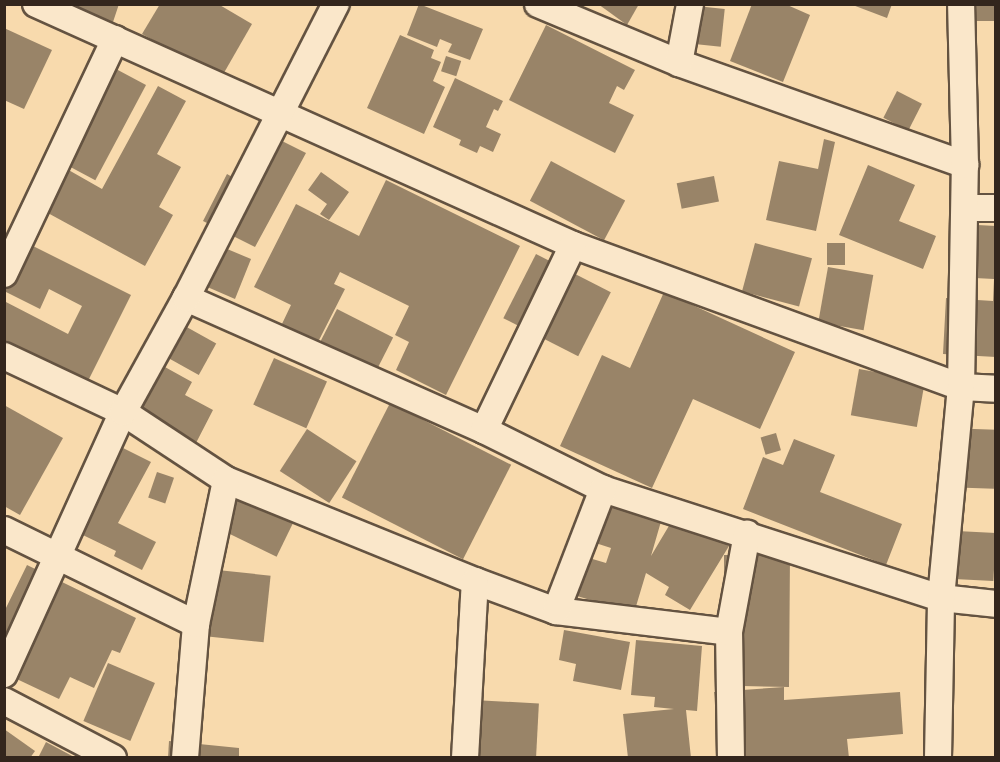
<!DOCTYPE html>
<html>
<head>
<meta charset="utf-8">
<style>
	body { margin:0 }
	#map { position:relative; width:1000px; height:762px; overflow:hidden; background:#f8daad; font-family:"Libre Bodoni",serif }
	div>[style] { position:absolute }
	[style*='--x'] { left:calc(var(--x)*1px); top:calc(var(--y)*1px); width:calc(var(--w)*1px); rotate:calc(var(--a)*1deg) }
	.building>* { inset:0; background:#998468; transform-origin:0 0 }
	.roads { filter:drop-shadow(2px 0 #645341) drop-shadow(-2px 0 #645341) drop-shadow(0 2px #645341) drop-shadow(0 -2px #645341) }
	.minor>* { height:26px; margin:-13px; padding:0 13px; transform-origin:13px; border-radius:13px; background:#fae7ca }
	span { translate:-50% -50%; white-space:nowrap; text-align:center; line-height:1.15; -webkit-text-stroke:4.5px #fae7ca; paint-order:stroke }
	.frame { position:absolute; inset:0; border:6px solid #33261d; pointer-events:none }
</style>
</head>
<body>
<div id="map">
	<div class="building">
		<i style="clip-path:polygon(68px 4px,119px 4px,113px 22px)"></i>
		<i style="clip-path:polygon(160px 4px,218px 4px,252px 24px,221px 78px,142px 34px)"></i>
		<i style="clip-path:polygon(419px 4px,483px 29px,470px 60px,448px 52px,452px 44px,440px 39px,437px 47px,407px 35px)"></i>
		<i style="clip-path:polygon(598px 4px,639px 4px,627px 25px)"></i>
		<i style="left:677px;top:4px;width:48px;height:38px;rotate:6deg"></i>
		<i style="clip-path:polygon(752px 4px,785px 4px,810px 15px,783px 82px,730px 61px)"></i>
		<i style="clip-path:polygon(850px 4px,892px 4px,887px 18px)"></i>
		<i style="left:947px;top:4px;width:49px;height:17px"></i>
		<i style="clip-path:polygon(546px 25px,635px 70px,624px 90px,617px 86px,609px 103px,634px 115px,615px 153px,509px 100px)"></i>
		<i style="clip-path:polygon(4px 28px,52px 50px,24px 109px,4px 100px)"></i>
		<i style="clip-path:polygon(400px 35px,434px 50px,431px 58px,441px 62px,433px 81px,445px 87px,424px 134px,367px 108px)"></i>
		<i style="left:446px;top:56px;width:16px;height:16px;rotate:18deg"></i>
		<i style="left:101px;top:61px;width:51px;height:108px;rotate:28deg"></i>
		<i style="clip-path:polygon(455px 78px,503px 101px,498px 111px,494px 109px,486px 127px,501px 134px,493px 152px,480px 146px,477px 153px,459px 145px,461px 140px,433px 127px)"></i>
		<i style="clip-path:polygon(158px 86px,186px 101px,157px 154px,181px 167px,159px 207px,173px 215px,145px 266px,35px 206px,58px 164px,102px 189px)"></i>
		<i style="left:897px;top:91px;width:28px;height:30px;rotate:27deg"></i>
		<i style="clip-path:polygon(258px 129px,306px 153px,255px 247px,203px 221px,227px 174px,234px 178px)"></i>
		<i style="clip-path:polygon(824px 139px,835px 142px,816px 231px,766px 220px,779px 161px,818px 169px)"></i>
		<i style="left:551px;top:161px;width:84px;height:45px;rotate:28deg"></i>
		<i style="clip-path:polygon(868px 165px,915px 185px,899px 221px,936px 236px,923px 269px,839px 235px)"></i>
		<i style="clip-path:polygon(321px 172px,349px 192px,329px 220px,320px 214px,327px 204px,308px 190px)"></i>
		<i style="left:714px;top:176px;width:26px;height:38px;rotate:79deg"></i>
		<i style="clip-path:polygon(386px 180px,520px 246px,446px 395px,396px 370px,409px 342px,395px 335px,409px 306px,340px 272px,334px 284px,345px 289px,317px 344px,281px 326px,291px 305px,254px 287px,296px 204px,359px 236px)"></i>
		<i style="clip-path:polygon(959px 224px,996px 226px,996px 357px,943px 354px,946px 298px,993px 301px,994px 279px,956px 277px)"></i>
		<i style="clip-path:polygon(19px 239px,131px 295px,83px 391px,4px 351px,4px 301px,68px 334px,82px 306px,49px 289px,40px 309px,4px 291px,4px 268px)"></i>
		<i style="left:755px;top:243px;width:59px;height:50px;rotate:15deg"></i>
		<i style="left:827px;top:243px;width:18px;height:22px"></i>
		<i style="clip-path:polygon(220px 246px,251px 259px,235px 299px,189px 279px)"></i>
		<i style="left:536px;top:254px;width:84px;height:72px;rotate:27deg"></i>
		<i style="left:828px;top:267px;width:46px;height:56px;rotate:10deg"></i>
		<i style="clip-path:polygon(664px 292px,795px 352px,760px 429px,693px 399px,652px 488px,560px 446px,602px 355px,630px 368px)"></i>
		<i style="left:337px;top:309px;width:63px;height:36px;rotate:27deg"></i>
		<i style="left:183px;top:325px;width:38px;height:36px;rotate:29deg"></i>
		<i style="clip-path:polygon(145px 356px,192px 382px,185px 395px,213px 410px,196px 443px,120px 402px)"></i>
		<i style="left:274px;top:358px;width:58px;height:51px;rotate:24deg"></i>
		<i style="left:859px;top:369px;width:67px;height:47px;rotate:10deg"></i>
		<i style="left:390px;top:403px;width:136px;height:106px;rotate:27deg"></i>
		<i style="clip-path:polygon(4px 405px,63px 438px,20px 515px,4px 506px)"></i>
		<i style="left:946px;top:428px;width:50px;height:59px;rotate:2deg"></i>
		<i style="left:307px;top:429px;width:59px;height:50px;rotate:33deg"></i>
		<i style="left:776px;top:433px;width:18px;height:16px;rotate:74deg"></i>
		<i style="clip-path:polygon(103px 438px,151px 462px,118px 523px,156px 542px,142px 570px,114px 556px,116px 551px,60px 524px)"></i>
		<i style="clip-path:polygon(794px 439px,835px 455px,820px 492px,902px 524px,886px 565px,743px 509px,763px 457px,783px 465px)"></i>
		<i style="left:157px;top:472px;width:18px;height:27px;rotate:19deg"></i>
		<i style="left:228px;top:483px;width:76px;height:45px;rotate:26deg"></i>
		<i style="clip-path:polygon(592px 497px,662px 518px,651px 556px,676px 514px,729px 546px,690px 610px,665px 595px,669px 587px,646px 573px,634px 613px,567px 593px,579px 555px,606px 563px,611px 548px,580px 538px)"></i>
		<i style="left:937px;top:530px;width:59px;height:48px;rotate:3deg"></i>
		<i style="clip-path:polygon(724px 555px,790px 555px,789px 687px,743px 686px,744px 633px,724px 633px)"></i>
		<i style="clip-path:polygon(27px 565px,136px 618px,120px 653px,112px 650px,94px 688px,70px 677px,59px 699px,4px 673px,4px 612px)"></i>
		<i style="left:198px;top:568px;width:73px;height:67px;rotate:6deg"></i>
		<i style="clip-path:polygon(564px 630px,630px 642px,621px 690px,573px 681px,576px 664px,559px 660px)"></i>
		<i style="clip-path:polygon(636px 640px,702px 646px,697px 711px,686px 710px,691px 758px,628px 758px,623px 714px,674px 709px,654px 707px,655px 697px,631px 695px)"></i>
		<i style="left:108px;top:663px;width:51px;height:63px;rotate:23deg"></i>
		<i style="clip-path:polygon(784px 687px,784px 700px,900px 692px,903px 734px,847px 739px,849px 758px,719px 758px,714px 692px)"></i>
		<i style="left:455px;top:699px;width:84px;height:59px;rotate:3deg"></i>
		<i style="clip-path:polygon(4px 729px,35px 751px,30px 758px,4px 758px)"></i>
		<i style="clip-path:polygon(169px 741px,239px 748px,239px 758px,168px 758px)"></i>
		<i style="clip-path:polygon(46px 742px,76px 758px,38px 758px)"></i>
	</div>
	<div class="roads">
		<div class="minor">
			<i style="--x:36;--y:4;--w:589;--a:24.17"></i>
			<i style="--x:573;--y:245;--w:413;--a:20.1"></i>
			<i style="--x:961;--y:387;--w:35;--a:3"></i>
			<i style="--x:538;--y:4;--w:153;--a:22.7"></i>
			<i style="--x:679;--y:63;--w:304;--a:19.6"></i>
			<i style="--x:679;--y:63;--w:60;--a:-79.4"></i>
			<i style="--x:965;--y:208;--w:31;--a:0"></i>
			<i style="--x:4;--y:274;--w:260;--a:-64.7"></i>
			<i style="--x:186;--y:298;--w:326;--a:23.9"></i>
			<i style="--x:484;--y:430;--w:133;--a:26.4"></i>
			<i style="--x:603;--y:489;--w:355;--a:17.9"></i>
			<i style="--x:941;--y:598;--w:55;--a:6.2"></i>
			<i style="--x:4;--y:356;--w:132;--a:25.2"></i>
			<i style="--x:123;--y:412;--w:123;--a:33.4"></i>
			<i style="--x:226;--y:480;--w:269;--a:22.1"></i>
			<i style="--x:475;--y:581;--w:86;--a:20.3"></i>
			<i style="--x:556;--y:611;--w:174;--a:6.9"></i>
			<i style="--x:484;--y:430;--w:205;--a:-64.3"></i>
			<i style="--x:4;--y:530;--w:214;--a:26.1"></i>
			<i style="--x:556;--y:611;--w:131;--a:-68.9"></i>
			<i style="--x:4;--y:674;--w:288;--a:-65.6"></i>
			<i style="--x:123;--y:412;--w:130;--a:-61.1"></i>
			<i style="--x:186;--y:298;--w:330;--a:-63"></i>
			<i style="--x:4;--y:701;--w:123;--a:27.6"></i>
			<i style="--x:185;--y:758;--w:134;--a:-85.3"></i>
			<i style="--x:196;--y:624;--w:147;--a:-78.2"></i>
			<i style="--x:465;--y:758;--w:177;--a:-86.8"></i>
			<i style="--x:731;--y:758;--w:126;--a:-90.9"></i>
			<i style="--x:729;--y:632;--w:100;--a:-79.6"></i>
			<i style="--x:938;--y:758;--w:160;--a:-88.9"></i>
			<i style="--x:941;--y:598;--w:212;--a:-84.6"></i>
			<i style="--x:961;--y:387;--w:222;--a:-89"></i>
			<i style="--x:965;--y:165;--w:161;--a:-91.4"></i>
		</div>
	</div>
	<div class="frame"></div>
</div>
</body>
</html>
